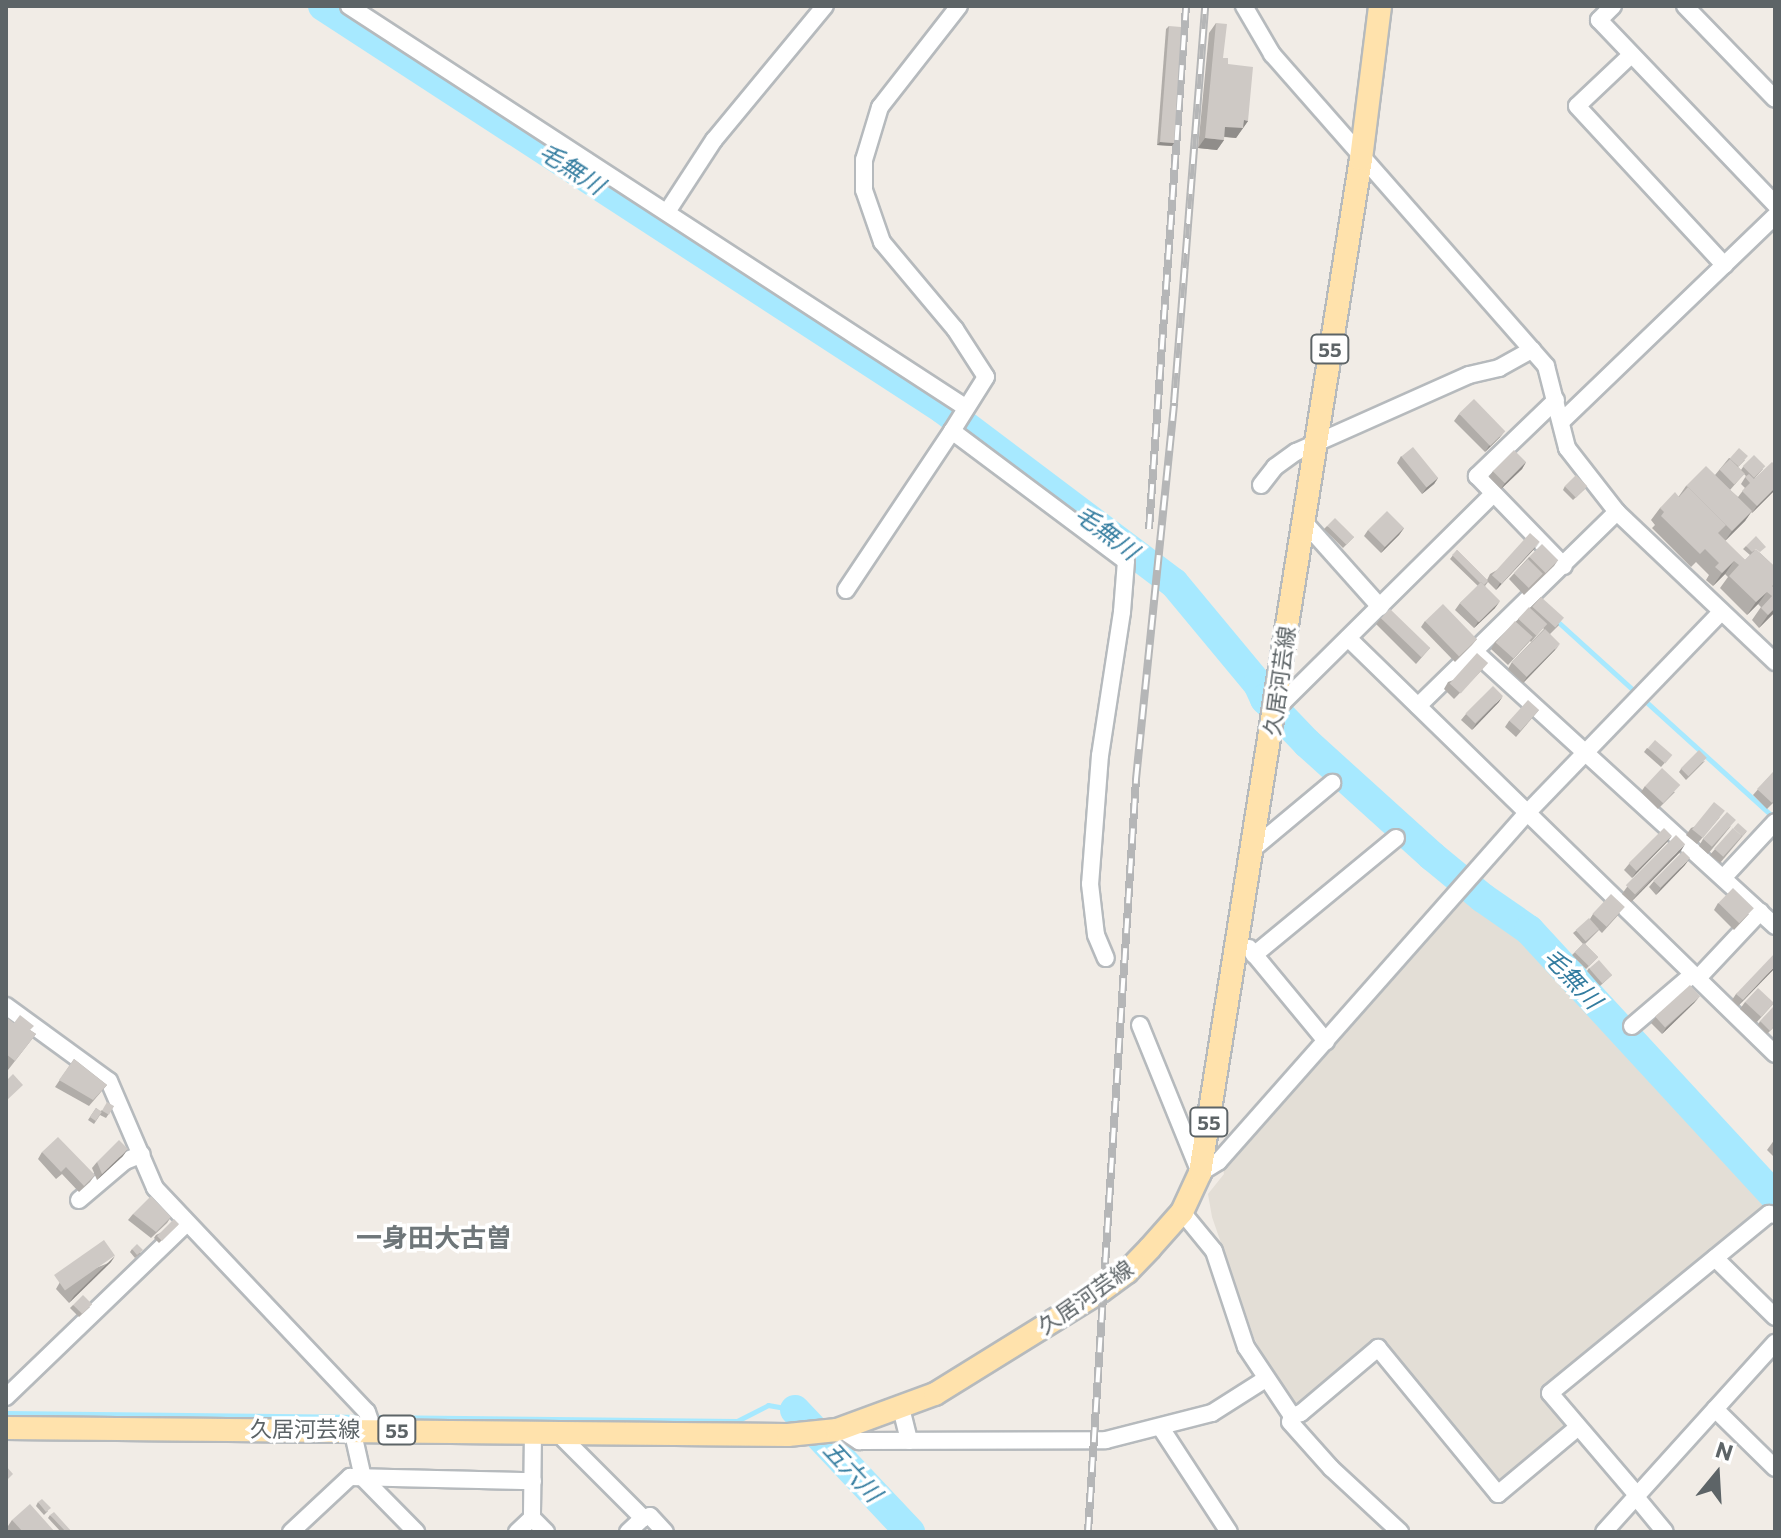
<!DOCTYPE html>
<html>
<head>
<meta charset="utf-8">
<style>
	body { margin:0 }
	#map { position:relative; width:1781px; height:1538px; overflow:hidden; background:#f1ece6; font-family:Commissioner,"Noto Sans JP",sans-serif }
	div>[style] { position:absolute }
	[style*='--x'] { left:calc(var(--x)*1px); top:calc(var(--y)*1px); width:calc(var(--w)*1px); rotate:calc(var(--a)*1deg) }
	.education>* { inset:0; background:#e3ded6 }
	.stream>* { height:5px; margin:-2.5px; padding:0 2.5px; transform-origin:2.5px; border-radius:2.5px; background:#a7e9ff }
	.river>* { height:30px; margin:-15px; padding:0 15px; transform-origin:15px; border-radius:15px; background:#a7e9ff }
	.roads { filter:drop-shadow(2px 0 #b6babd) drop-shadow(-2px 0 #b6babd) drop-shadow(0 2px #b6babd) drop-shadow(0 -2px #b6babd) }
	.minor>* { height:16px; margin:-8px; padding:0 8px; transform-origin:8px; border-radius:8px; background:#fff }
	.major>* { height:22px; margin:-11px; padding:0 11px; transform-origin:11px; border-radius:11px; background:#ffe2ac }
	.rail>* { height:8px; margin-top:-4px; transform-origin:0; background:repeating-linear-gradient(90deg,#fff 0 15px,#b5b6b7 0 30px); box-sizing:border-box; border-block:2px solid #b5b6b7 }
	.wall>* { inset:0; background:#b1ada9 }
	.shaded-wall>* { inset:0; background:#908d8a }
	.building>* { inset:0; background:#cec9c5; transform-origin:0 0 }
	span { translate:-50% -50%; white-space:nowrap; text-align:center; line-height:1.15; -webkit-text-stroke:7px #fff; paint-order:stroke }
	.shield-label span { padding:2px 6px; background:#fff; border:2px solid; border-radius:6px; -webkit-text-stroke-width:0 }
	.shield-label { font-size:20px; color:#5d6467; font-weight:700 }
	.street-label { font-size:22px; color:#5d6467 }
	.water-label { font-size:24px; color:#337c9f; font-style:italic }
	.quarter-label { font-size:26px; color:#6e7679; font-weight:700 }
	.frame { position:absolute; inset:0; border:8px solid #5d6467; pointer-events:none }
	.north { position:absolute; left:1677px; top:1434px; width:80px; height:80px; -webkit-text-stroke:6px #fff; paint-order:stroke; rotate:18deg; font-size:22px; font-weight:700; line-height:32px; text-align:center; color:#5d6467 }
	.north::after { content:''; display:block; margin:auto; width:28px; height:36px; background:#5d6467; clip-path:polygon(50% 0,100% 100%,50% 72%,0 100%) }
</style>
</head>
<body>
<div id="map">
	<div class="education">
		<i style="clip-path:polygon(1465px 896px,1519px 933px,1775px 1208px,1544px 1393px,1573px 1427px,1498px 1489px,1379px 1345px,1300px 1409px,1268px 1365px,1254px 1338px,1212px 1217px,1208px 1194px,1224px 1174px,1223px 1169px)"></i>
	</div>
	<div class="stream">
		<i style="--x:1557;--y:621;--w:294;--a:42.2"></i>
		<i style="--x:6;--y:1413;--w:731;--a:0.63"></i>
		<i style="--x:737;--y:1421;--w:35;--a:-27"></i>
		<i style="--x:768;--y:1405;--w:27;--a:10"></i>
	</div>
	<div class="river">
		<i style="--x:323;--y:6;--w:739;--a:33.02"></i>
		<i style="--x:943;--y:409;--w:289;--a:37"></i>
		<i style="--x:1174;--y:583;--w:131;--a:50.3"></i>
		<i style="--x:1258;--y:684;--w:17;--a:65"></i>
		<i style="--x:1265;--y:699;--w:61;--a:46.3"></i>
		<i style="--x:1307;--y:743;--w:169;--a:42.1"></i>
		<i style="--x:1432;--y:856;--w:66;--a:39.5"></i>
		<i style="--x:1483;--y:898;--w:56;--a:34.8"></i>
		<i style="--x:1529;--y:930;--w:363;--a:47.3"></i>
		<i style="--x:795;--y:1410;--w:168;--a:46.7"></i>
	</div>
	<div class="roads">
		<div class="minor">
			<i style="--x:349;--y:6;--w:735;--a:33.06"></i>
			<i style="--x:959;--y:6;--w:128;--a:128"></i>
			<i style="--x:880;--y:107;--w:55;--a:106.8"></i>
			<i style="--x:864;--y:160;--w:30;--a:90"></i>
			<i style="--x:864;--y:190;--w:55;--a:70.9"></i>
			<i style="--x:882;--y:242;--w:114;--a:50"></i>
			<i style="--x:955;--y:329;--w:57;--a:57.1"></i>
			<i style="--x:986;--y:377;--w:64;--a:122.2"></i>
			<i style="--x:952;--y:431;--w:217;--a:36.8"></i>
			<i style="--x:1126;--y:561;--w:51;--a:94.5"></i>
			<i style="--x:1122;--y:612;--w:145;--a:98.7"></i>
			<i style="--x:1100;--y:755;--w:129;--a:94.4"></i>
			<i style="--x:1090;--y:884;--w:51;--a:83.3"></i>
			<i style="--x:1096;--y:935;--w:25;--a:67"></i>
			<i style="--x:1244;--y:6;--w:56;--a:59.7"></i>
			<i style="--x:1272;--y:54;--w:415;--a:48.7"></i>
			<i style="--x:1546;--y:366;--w:85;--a:75.6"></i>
			<i style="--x:1567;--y:448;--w:81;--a:52"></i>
			<i style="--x:1617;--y:512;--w:218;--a:43.5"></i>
			<i style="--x:1613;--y:6;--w:20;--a:135"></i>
			<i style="--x:1599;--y:20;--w:255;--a:46.3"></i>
			<i style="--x:1685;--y:6;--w:129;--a:45.9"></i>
			<i style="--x:1631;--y:55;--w:74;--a:136.6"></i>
			<i style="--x:1577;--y:106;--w:217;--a:47.2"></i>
			<i style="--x:667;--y:212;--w:86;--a:-56.9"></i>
			<i style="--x:714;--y:140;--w:174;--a:-50.4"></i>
			<i style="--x:1556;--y:400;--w:110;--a:136.1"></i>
			<i style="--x:1477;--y:476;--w:125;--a:46"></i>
			<i style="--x:1562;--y:421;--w:296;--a:-43.9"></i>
			<i style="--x:1261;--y:485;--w:23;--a:-52"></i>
			<i style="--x:1275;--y:467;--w:26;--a:-36"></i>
			<i style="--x:1296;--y:452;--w:189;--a:-24"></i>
			<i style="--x:1469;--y:375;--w:31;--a:-13"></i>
			<i style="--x:1499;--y:368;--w:38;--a:-29"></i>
			<i style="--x:1305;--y:523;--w:113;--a:48.2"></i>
			<i style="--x:846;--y:590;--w:191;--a:-56.3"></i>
			<i style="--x:1348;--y:638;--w:596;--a:44.25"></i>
			<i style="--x:1474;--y:651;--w:408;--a:42.4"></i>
			<i style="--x:1275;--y:692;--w:13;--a:51"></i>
			<i style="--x:1283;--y:702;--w:296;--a:-44.7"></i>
			<i style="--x:1418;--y:706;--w:278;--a:-44.3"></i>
			<i style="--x:1254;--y:848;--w:102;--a:-39.8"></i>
			<i style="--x:1723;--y:878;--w:76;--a:-47.1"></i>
			<i style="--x:1249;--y:948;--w:121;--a:50.4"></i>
			<i style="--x:1254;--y:955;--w:184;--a:-39.5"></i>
			<i style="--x:1698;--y:978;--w:91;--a:-46.8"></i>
			<i style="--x:6;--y:1006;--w:127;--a:36.1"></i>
			<i style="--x:109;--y:1081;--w:116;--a:66.7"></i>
			<i style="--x:155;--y:1188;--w:308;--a:46.6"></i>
			<i style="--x:367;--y:1412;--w:18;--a:71"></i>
			<i style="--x:1140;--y:1025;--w:160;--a:67.9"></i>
			<i style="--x:1200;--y:1173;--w:22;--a:-32"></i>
			<i style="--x:1219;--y:1161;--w:466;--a:-48.5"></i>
			<i style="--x:1528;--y:812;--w:278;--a:-46"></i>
			<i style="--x:1632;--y:1026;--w:80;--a:-40.4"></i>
			<i style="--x:79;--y:1200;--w:60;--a:-40.3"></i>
			<i style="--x:125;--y:1161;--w:18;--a:-22"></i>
			<i style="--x:1182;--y:1212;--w:50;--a:50.6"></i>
			<i style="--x:1214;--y:1251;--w:101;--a:71.6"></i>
			<i style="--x:1246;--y:1347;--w:83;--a:56.3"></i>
			<i style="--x:1292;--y:1416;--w:6;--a:108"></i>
			<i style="--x:1290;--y:1422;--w:62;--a:48.3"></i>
			<i style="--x:1331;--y:1468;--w:94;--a:42.8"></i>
			<i style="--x:1715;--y:1258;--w:84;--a:44.5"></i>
			<i style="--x:6;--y:1397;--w:251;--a:-43.9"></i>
			<i style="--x:901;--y:1408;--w:34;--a:76"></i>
			<i style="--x:1715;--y:1409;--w:84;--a:44.5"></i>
			<i style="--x:1292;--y:1416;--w:9;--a:-18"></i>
			<i style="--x:1301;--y:1413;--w:101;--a:-40.2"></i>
			<i style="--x:1378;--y:1348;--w:189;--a:50.6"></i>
			<i style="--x:1498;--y:1494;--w:104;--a:-39.9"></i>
			<i style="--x:1161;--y:1428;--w:124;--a:56.8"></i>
			<i style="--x:352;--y:1429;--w:50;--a:77.3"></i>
			<i style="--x:363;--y:1478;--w:76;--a:45.5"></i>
			<i style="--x:841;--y:1429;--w:22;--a:34"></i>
			<i style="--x:859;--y:1441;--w:247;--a:-0.2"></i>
			<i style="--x:1106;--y:1440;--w:109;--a:-14.3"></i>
			<i style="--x:1212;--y:1413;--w:62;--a:-32.4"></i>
			<i style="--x:533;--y:1431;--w:87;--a:90.7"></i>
			<i style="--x:532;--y:1518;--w:20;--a:45"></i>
			<i style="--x:557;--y:1432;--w:122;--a:45"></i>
			<i style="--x:643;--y:1518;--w:7;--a:-16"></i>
			<i style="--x:650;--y:1516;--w:22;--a:47"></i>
			<i style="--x:1637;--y:1495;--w:134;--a:-130.5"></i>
			<i style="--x:1550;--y:1393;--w:283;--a:-39.3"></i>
			<i style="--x:1769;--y:1214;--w:6;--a:9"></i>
			<i style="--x:1636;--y:1497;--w:45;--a:50.4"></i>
			<i style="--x:291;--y:1532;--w:81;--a:-43"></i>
			<i style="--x:350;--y:1477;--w:183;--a:1.3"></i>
			<i style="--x:517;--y:1532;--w:21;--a:-43"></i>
			<i style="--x:628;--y:1532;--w:21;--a:-43"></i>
			<i style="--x:1604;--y:1532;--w:255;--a:-47.9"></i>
		</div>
		<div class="major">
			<i style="--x:6;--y:1428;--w:782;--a:0.51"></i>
			<i style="--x:788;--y:1435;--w:49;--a:-5.8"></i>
			<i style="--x:837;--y:1430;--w:104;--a:-20.2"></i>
			<i style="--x:935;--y:1394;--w:195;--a:-31.8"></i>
			<i style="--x:1101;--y:1291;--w:32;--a:-36"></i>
			<i style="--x:1127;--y:1272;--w:33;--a:-46"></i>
			<i style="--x:1150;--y:1248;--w:48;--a:-48.4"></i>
			<i style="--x:1182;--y:1212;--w:43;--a:-65.2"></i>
			<i style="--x:1200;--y:1173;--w:1027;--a:-80.98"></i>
			<i style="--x:1361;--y:159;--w:154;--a:-82.9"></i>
		</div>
	</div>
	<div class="rail">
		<i style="--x:1149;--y:529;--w:524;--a:-85.95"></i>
		<i style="--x:1088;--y:1532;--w:755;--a:-86.35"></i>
		<i style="--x:1136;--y:779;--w:378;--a:-84.2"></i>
		<i style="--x:1174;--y:403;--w:398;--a:-85.5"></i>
	</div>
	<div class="wall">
		<i style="clip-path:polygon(1216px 23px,1223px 58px,1248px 121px,1236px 138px,1224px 137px,1224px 140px,1217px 150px,1198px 148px,1209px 33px)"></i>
		<i style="clip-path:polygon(1169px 26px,1172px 146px,1157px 145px,1166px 29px)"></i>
		<i style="clip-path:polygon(1459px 414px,1500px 437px,1485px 452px,1454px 421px)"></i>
		<i style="clip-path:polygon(1401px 456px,1438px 478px,1434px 484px,1422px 494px,1397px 463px)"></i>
		<i style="clip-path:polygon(evenodd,1729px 458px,1745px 460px,1738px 467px,1741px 470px,1743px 467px,1763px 469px,1754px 479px,1775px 465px,1775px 490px,1752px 513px,1751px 512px,1745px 521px,1725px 541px,1745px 560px,1750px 555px,1743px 549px,1746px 546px,1760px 553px,1775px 567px,1774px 588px,1775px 612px,1759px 628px,1752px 620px,1761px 607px,1758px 604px,1747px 615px,1720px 588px,1728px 577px,1725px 574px,1713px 586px,1706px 580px,1709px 575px,1696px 562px,1691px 567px,1652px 528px,1655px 525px,1651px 520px,1660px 508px,1679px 496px,1686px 486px,1715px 475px,1729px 458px,1744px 474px,1746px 476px,1741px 484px,1745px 488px,1738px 497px,1730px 490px,1744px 474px)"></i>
		<i style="clip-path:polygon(1526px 462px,1522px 469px,1501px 489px,1489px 477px,1493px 471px)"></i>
		<i style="clip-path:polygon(1565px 486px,1585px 489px,1573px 500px,1563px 490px)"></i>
		<i style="clip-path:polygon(1327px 526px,1354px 537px,1343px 548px,1324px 529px)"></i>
		<i style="clip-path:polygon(1404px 528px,1399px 535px,1381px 553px,1364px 536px,1368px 530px)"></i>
		<i style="clip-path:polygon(1535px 548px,1496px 590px,1488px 582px,1485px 586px,1495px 608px,1474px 628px,1455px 610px,1460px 603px,1478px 586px,1450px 559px,1457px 550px,1487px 580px,1490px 574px)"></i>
		<i style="clip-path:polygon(1529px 557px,1558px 560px,1554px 566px,1524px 595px,1509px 579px)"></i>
		<i style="clip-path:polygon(1541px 597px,1559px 625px,1550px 634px,1555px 650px,1523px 683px,1508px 669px,1512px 662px,1544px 629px,1543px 628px,1531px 642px,1530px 641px,1508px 665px,1491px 649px,1495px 642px)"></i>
		<i style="clip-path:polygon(1381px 618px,1430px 648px,1416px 664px,1376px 624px)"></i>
		<i style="clip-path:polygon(1425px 621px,1477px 639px,1472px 645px,1455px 662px,1421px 627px)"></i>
		<i style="clip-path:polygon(1483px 669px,1454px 699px,1444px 689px,1448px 682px)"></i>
		<i style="clip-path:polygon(1499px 702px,1472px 730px,1461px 720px,1466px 714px)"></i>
		<i style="clip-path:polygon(1539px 710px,1516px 737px,1505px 727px,1509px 721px)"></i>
		<i style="clip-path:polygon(1647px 748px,1669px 758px,1661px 767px,1644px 752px)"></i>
		<i style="clip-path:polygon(1705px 761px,1686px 780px,1679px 772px,1681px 769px)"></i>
		<i style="clip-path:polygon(1775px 770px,1775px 801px,1767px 809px,1753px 795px)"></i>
		<i style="clip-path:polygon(1645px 786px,1675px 792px,1658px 809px,1641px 792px)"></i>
		<i style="clip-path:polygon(1720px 817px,1697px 844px,1686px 835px,1691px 828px)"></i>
		<i style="clip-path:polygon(1731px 826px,1708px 854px,1699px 846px,1703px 839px)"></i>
		<i style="clip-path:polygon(1747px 831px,1720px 863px,1710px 855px,1715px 849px)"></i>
		<i style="clip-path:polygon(1672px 836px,1667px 842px,1632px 878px,1624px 870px,1629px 864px)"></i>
		<i style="clip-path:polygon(1681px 851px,1631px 902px,1622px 894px,1627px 887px)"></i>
		<i style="clip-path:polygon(1685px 865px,1656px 895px,1649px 887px,1654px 881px)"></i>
		<i style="clip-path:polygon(1718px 903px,1749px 914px,1734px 930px,1714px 910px)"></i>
		<i style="clip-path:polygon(1620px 913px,1602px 933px,1599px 930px,1585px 944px,1598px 957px,1586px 969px,1572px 955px,1583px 944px,1573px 933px,1590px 919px,1593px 914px)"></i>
		<i style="clip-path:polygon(1589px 968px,1612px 975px,1600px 986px,1587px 971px)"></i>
		<i style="clip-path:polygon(1775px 968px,1738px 1006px,1732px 1000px,1736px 994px)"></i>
		<i style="clip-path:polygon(1695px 1002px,1662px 1034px,1651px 1023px,1656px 1017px)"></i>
		<i style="clip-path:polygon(1745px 1002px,1774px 1003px,1756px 1023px,1740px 1009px)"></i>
		<i style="clip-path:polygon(6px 1017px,14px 1023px,30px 1030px,36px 1034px,8px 1070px,6px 1069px)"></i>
		<i style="clip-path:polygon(1760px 1021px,1775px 1026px,1767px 1034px,1758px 1025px)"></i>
		<i style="clip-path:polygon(74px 1059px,107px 1085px,89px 1106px,55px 1087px)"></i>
		<i style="clip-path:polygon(114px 1106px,106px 1118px,100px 1115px,94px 1124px,88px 1120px,96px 1108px,100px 1111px)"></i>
		<i style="clip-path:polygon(1775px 1139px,1775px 1158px,1767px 1150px)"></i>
		<i style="clip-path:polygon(42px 1152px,95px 1175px,90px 1182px,79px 1192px,62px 1174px,56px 1179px,38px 1159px)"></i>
		<i style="clip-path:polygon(123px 1156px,97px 1180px,92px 1168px,97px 1162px)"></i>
		<i style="clip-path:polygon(133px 1214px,171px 1217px,167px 1223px,151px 1238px,128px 1220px)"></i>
		<i style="clip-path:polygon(179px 1224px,159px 1243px,154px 1238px,156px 1235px)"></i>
		<i style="clip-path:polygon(132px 1249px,141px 1253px,135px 1258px,130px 1252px)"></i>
		<i style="clip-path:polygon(111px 1262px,69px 1303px,56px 1289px,60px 1282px)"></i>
		<i style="clip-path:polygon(73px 1305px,90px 1307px,79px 1317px,70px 1308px)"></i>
		<i style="clip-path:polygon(38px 1502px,48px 1511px,44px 1515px,36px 1506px)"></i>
		<i style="clip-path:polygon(50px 1515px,72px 1532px,61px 1532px,48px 1518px)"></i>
		<i style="clip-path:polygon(12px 1520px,55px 1532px,8px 1532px,6px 1529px)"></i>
	</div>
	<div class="shaded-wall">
		<i style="clip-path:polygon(1244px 120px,1248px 121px,1236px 138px,1218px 136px,1225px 127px)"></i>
		<i style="clip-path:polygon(1205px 138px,1224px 140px,1217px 150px,1198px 148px)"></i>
		<i style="clip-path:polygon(1160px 142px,1174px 143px,1172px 146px,1157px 145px)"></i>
		<i style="clip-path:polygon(1505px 431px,1500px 437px,1485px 452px,1489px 446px)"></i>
		<i style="clip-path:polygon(1526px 462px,1522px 469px,1501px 489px,1505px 483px)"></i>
		<i style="clip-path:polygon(1438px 478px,1434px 484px,1422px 494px,1427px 487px)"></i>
		<i style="clip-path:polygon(1775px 488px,1775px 490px,1752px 513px,1757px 506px)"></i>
		<i style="clip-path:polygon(1752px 511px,1745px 521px,1725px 541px,1732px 531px)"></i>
		<i style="clip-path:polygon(1404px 528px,1399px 535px,1381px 553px,1385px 547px)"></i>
		<i style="clip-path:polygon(1540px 542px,1535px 548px,1496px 590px,1500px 583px)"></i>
		<i style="clip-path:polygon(1734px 561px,1725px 574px,1713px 586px,1722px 573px)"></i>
		<i style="clip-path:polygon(1767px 592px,1758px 604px,1747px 615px,1756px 602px)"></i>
		<i style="clip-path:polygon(1500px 601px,1495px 608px,1474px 628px,1478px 622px)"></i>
		<i style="clip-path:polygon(1775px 608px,1775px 612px,1759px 628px,1768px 615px)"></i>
		<i style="clip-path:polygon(1560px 644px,1555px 650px,1523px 683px,1527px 677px)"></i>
		<i style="clip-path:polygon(1503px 696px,1499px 702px,1472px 730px,1476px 724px)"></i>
		<i style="clip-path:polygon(1672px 836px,1667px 842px,1632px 878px,1636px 872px)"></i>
		<i style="clip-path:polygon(1685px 844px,1681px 851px,1631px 902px,1636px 896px)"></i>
		<i style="clip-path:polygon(1690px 858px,1685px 865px,1656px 895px,1661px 888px)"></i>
		<i style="clip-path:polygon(1775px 966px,1775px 968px,1738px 1006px,1743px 1000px)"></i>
		<i style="clip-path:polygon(1700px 996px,1695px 1002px,1662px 1034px,1666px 1028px)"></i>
		<i style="clip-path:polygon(128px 1149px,123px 1156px,97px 1180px,102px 1174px)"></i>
		<i style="clip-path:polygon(115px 1256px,111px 1262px,69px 1303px,74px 1296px)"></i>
	</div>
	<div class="building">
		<i style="clip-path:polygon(1216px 23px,1227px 24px,1223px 58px,1228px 58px,1228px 64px,1253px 67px,1248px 121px,1244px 120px,1243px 128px,1225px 127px,1224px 140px,1205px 138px)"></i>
		<i style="clip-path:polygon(1169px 26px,1181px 27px,1174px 143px,1160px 142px)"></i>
		<i style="left:1474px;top:399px;width:45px;height:21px;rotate:46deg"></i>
		<i style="left:1413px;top:447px;width:40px;height:15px;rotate:51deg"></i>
		<i style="left:1739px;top:448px;width:12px;height:14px;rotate:42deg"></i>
		<i style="left:1514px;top:450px;width:17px;height:30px;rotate:45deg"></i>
		<i style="left:1754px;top:455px;width:16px;height:16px;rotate:45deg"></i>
		<i style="left:1730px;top:459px;width:21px;height:15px;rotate:45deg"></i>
		<i style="clip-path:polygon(1772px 462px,1775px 465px,1775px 488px,1757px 506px,1742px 491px,1750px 483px,1745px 477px,1749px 474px,1754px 479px)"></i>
		<i style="clip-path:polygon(1706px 466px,1752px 511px,1732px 531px,1688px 487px,1686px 486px)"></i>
		<i style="left:1576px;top:475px;width:16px;height:16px;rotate:45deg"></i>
		<i style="clip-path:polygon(1688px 487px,1726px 525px,1718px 533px,1745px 560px,1756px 549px,1775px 567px,1775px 583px,1772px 586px,1775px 589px,1775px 608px,1768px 615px,1761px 608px,1772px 596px,1767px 592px,1756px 602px,1729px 576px,1739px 565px,1734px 561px,1722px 573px,1715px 567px,1719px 563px,1705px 549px,1700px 554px,1661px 516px,1664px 512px,1660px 508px,1675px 492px,1679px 497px)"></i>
		<i style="left:1387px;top:511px;width:24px;height:27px;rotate:45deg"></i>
		<i style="left:1335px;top:518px;width:27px;height:11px;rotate:45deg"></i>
		<i style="left:1530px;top:533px;width:13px;height:57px;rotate:42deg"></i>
		<i style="clip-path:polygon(1756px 536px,1766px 547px,1760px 552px,1756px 549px,1752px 552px,1746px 546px)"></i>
		<i style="left:1542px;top:544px;width:23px;height:18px;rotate:45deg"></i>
		<i style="clip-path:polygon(1457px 550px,1488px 581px,1484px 585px,1481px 582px,1480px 583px,1452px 555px)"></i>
		<i style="left:1528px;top:559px;width:21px;height:20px;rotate:45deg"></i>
		<i style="left:1481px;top:582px;width:27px;height:30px;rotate:45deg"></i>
		<i style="left:1541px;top:597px;width:31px;height:13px;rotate:42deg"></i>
		<i style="left:1443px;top:604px;width:49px;height:25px;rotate:46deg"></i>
		<i style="left:1529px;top:607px;width:25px;height:16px;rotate:43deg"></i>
		<i style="left:1390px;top:609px;width:56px;height:13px;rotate:44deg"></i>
		<i style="left:1515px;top:621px;width:24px;height:29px;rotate:42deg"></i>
		<i style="left:1545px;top:629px;width:21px;height:47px;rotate:45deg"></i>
		<i style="left:1477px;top:653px;width:15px;height:41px;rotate:42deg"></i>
		<i style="left:1493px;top:686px;width:14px;height:39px;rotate:45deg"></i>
		<i style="left:1528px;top:700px;width:15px;height:28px;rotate:42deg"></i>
		<i style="left:1655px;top:740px;width:23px;height:11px;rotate:41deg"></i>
		<i style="left:1699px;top:750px;width:11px;height:26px;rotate:45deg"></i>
		<i style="left:1662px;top:768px;width:25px;height:25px;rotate:43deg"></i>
		<i style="clip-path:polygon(1775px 770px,1775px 800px,1772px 803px,1757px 789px)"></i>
		<i style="left:1714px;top:802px;width:14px;height:35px;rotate:39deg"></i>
		<i style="left:1727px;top:812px;width:12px;height:36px;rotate:42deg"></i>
		<i style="left:1738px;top:823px;width:12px;height:7px;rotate:42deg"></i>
		<i style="left:1664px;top:828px;width:11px;height:50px;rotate:45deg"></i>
		<i style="left:1733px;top:828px;width:12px;height:28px;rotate:42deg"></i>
		<i style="left:1676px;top:835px;width:13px;height:71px;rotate:45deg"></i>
		<i style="left:1683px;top:851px;width:10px;height:42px;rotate:45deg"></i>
		<i style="left:1733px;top:888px;width:29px;height:21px;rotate:44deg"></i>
		<i style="left:1611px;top:894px;width:19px;height:27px;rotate:43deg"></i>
		<i style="left:1589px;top:918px;width:15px;height:18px;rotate:48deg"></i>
		<i style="left:1584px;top:943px;width:20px;height:13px;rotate:45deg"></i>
		<i style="clip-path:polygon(1775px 953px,1775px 966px,1743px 1000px,1736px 994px)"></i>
		<i style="left:1599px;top:960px;width:20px;height:13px;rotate:49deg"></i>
		<i style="left:1690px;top:985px;width:15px;height:47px;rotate:48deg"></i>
		<i style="left:1758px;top:988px;width:22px;height:19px;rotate:43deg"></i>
		<i style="clip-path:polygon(1773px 1007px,1775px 1009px,1775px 1025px,1770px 1031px,1760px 1021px)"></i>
		<i style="clip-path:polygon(20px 1015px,34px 1026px,30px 1030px,36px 1034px,15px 1061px,6px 1054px,6px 1017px,14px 1023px)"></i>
		<i style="clip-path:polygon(74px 1059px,107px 1085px,93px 1100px,59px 1080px)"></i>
		<i style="clip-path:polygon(13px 1074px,23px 1085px,6px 1101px,6px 1081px)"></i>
		<i style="left:107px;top:1102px;width:8px;height:10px;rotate:30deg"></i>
		<i style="left:96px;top:1108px;width:7px;height:11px;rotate:34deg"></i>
		<i style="clip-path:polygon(58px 1137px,95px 1175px,84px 1186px,66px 1167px,61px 1172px,42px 1152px)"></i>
		<i style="clip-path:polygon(119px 1140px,128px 1149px,102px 1174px,97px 1162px)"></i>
		<i style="clip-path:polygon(151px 1196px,171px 1217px,156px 1232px,133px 1214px)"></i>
		<i style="left:174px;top:1219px;width:7px;height:24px;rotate:45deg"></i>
		<i style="left:104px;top:1240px;width:19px;height:61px;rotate:55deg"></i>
		<i style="clip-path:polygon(137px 1244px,143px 1250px,137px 1255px,132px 1249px)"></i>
		<i style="left:83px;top:1295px;width:13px;height:14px;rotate:45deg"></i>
		<i style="clip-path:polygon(6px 1466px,13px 1474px,6px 1481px)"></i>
		<i style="clip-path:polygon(42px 1499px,51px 1508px,46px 1512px,38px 1502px)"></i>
		<i style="clip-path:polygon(30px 1504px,55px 1532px,23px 1532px,12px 1520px)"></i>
		<i style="clip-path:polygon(54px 1512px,72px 1532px,66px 1532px,50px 1515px)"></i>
	</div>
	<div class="shield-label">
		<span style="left:1330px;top:349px">55</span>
		<span style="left:1209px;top:1122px">55</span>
		<span style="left:397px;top:1430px">55</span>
	</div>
	<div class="street-label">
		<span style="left:1279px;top:681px;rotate:-82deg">久居河芸線</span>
		<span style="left:1085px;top:1297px;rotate:-35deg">久居河芸線</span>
		<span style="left:305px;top:1429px">久居河芸線</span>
	</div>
	<div class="water-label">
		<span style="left:572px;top:168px;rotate:33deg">毛無川</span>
		<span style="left:1107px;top:532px;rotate:37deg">毛無川</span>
		<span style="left:1573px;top:978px;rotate:47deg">毛無川</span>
		<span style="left:853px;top:1471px;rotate:47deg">五六川</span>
	</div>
	<div class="quarter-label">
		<span style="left:434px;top:1237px">一身田大古曽</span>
	</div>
	<div class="frame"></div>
	<div class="north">N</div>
</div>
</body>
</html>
